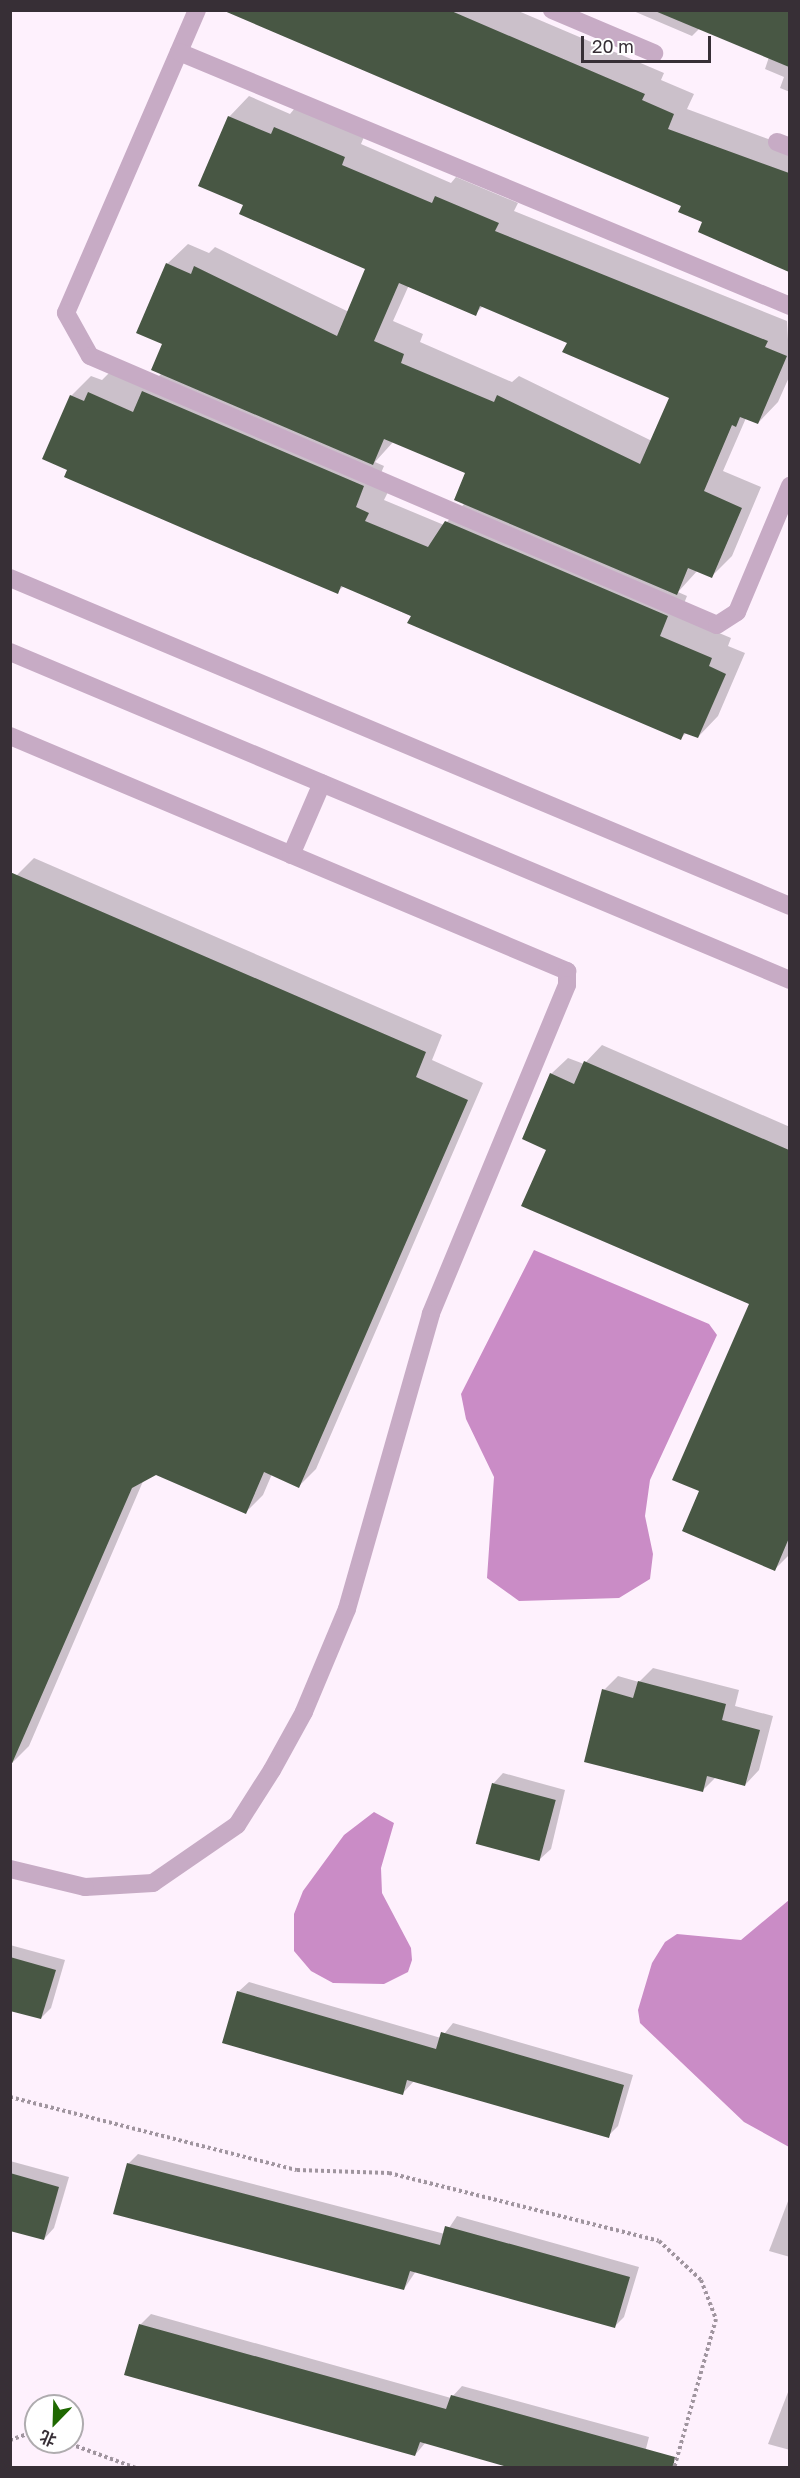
<!DOCTYPE html>
<html>
<head>
<meta charset="utf-8">
<style>
	body { margin:0 }
	#map { position:relative; width:800px; height:2478px; overflow:hidden; background:#fef1fd; font-family:"Golos Text","Noto Sans SC",sans-serif }
	div>[style] { position:absolute }
	[style*='--x'] { left:calc(var(--x)*1px); top:calc(var(--y)*1px); width:calc(var(--w)*1px); rotate:calc(var(--a)*1deg) }
	.water>* { inset:0; background:#ca8cc6 }
	.shadow>* { inset:0; background:#0003 }
	.building>* { inset:0; background:#485744; transform-origin:0 0 }
	.path>* { height:4px; margin-top:-2px; transform-origin:0; background:repeating-linear-gradient(90deg,#a0959f 0 3px,transparent 0 6px) }
	.minor>* { height:18px; margin:-9px; padding:0 9px; transform-origin:9px; border-radius:9px; background:#c7abc5 }
	span { translate:-50% -50%; white-space:nowrap; text-align:center; line-height:1.15; -webkit-text-stroke:6px #fff; paint-order:stroke }
	.frame { position:absolute; inset:0; border:12px solid #372f36; pointer-events:none }
	.north { position:absolute; left:24px; top:2394px; width:60px; height:60px; box-sizing:border-box; background:#fff; border:2px solid #afacaf; border-radius:50%; rotate:203deg; font-size:16px; font-weight:700; line-height:24px; text-align:center; color:#372f36 }
	.north::after { content:''; display:block; margin:auto; width:21px; height:27px; background:#1f6801; clip-path:polygon(50% 0,100% 100%,50% 72%,0 100%) }
	.scale { position:absolute; left:581px; top:36px; width:130px; height:27px; box-sizing:border-box; border:3px solid #372f36; border-top:0; padding-left:8px; font-size:18px; line-height:21px; white-space:nowrap; color:#372f36; -webkit-text-stroke:4px #fff; paint-order:stroke }
</style>
</head>
<body>
<div id="map">
	<div class="water">
		<i style="clip-path:polygon(534px 1250px,709px 1324px,717px 1335px,650px 1480px,645px 1516px,653px 1554px,650px 1579px,619px 1598px,519px 1601px,487px 1578px,494px 1477px,466px 1419px,461px 1394px)"></i>
		<i style="clip-path:polygon(374px 1812px,394px 1823px,381px 1868px,382px 1893px,411px 1948px,412px 1960px,408px 1972px,384px 1984px,333px 1983px,311px 1971px,294px 1951px,294px 1914px,303px 1891px,344px 1835px)"></i>
		<i style="clip-path:polygon(789px 1900px,790px 2147px,789px 2147px,744px 2122px,640px 2023px,638px 2010px,652px 1963px,665px 1942px,677px 1934px,741px 1940px)"></i>
	</div>
	<div class="shadow">
		<i style="clip-path:polygon(256px 10px,516px 10px,664px 73px,661px 80px,694px 94px,687px 109px,790px 147px,790px 270px,700px 231px,704px 221px,683px 205px)"></i>
		<i style="clip-path:polygon(631px 10px,790px 10px,790px 92px,780px 88px,784px 77px,765px 69px,769px 57px,700px 28px,692px 36px)"></i>
		<i style="clip-path:polygon(evenodd,249px 96px,290px 114px,295px 108px,364px 137px,361px 144px,451px 183px,456px 177px,518px 203px,514px 211px,787px 321px,790px 375px,778px 402px,758px 423px,746px 418px,723px 471px,761px 487px,732px 556px,712px 576px,698px 570px,678px 592px,687px 596px,679px 616px,731px 638px,728px 646px,745px 653px,718px 716px,698px 737px,687px 732px,681px 738px,344px 586px,337px 592px,69px 469px,71px 396px,91px 376px,102px 380px,109px 373px,146px 389px,162px 373px,167px 264px,188px 244px,209px 253px,215px 247px,349px 312px,367px 269px,245px 204px,229px 117px,249px 96px,409px 285px,475px 314px,483px 306px,569px 342px,671px 397px,652px 441px,519px 376px,512px 382px,420px 342px,423px 334px,393px 321px,409px 285px,249px 96px,394px 441px,467px 472px,465px 503px,444px 525px,384px 500px,388px 492px,375px 487px,384px 466px,375px 462px,394px 441px)"></i>
		<i style="clip-path:polygon(34px 858px,442px 1035px,432px 1060px,483px 1083px,316px 1469px,299px 1486px,272px 1474px,263px 1495px,246px 1512px,156px 1473px,144px 1479px,29px 1746px,12px 1763px,17px 875px)"></i>
		<i style="clip-path:polygon(602px 1045px,790px 1127px,790px 1554px,775px 1569px,701px 1490px,751px 1303px,547px 1149px,551px 1074px,568px 1058px,584px 1064px)"></i>
		<i style="clip-path:polygon(653px 1668px,739px 1690px,735px 1706px,773px 1716px,759px 1770px,745px 1785px,716px 1777px,703px 1790px,604px 1690px,618px 1676px,639px 1682px)"></i>
		<i style="clip-path:polygon(503px 1773px,565px 1790px,551px 1849px,540px 1859px,493px 1784px)"></i>
		<i style="clip-path:polygon(10px 1945px,65px 1960px,51px 2008px,41px 2018px,10px 2009px)"></i>
		<i style="clip-path:polygon(249px 1982px,441px 2038px,453px 2023px,633px 2075px,618px 2126px,608px 2136px,414px 2081px,403px 2093px,238px 1992px)"></i>
		<i style="clip-path:polygon(138px 2154px,445px 2234px,457px 2216px,639px 2267px,624px 2317px,614px 2327px,416px 2271px,404px 2289px,128px 2164px)"></i>
		<i style="clip-path:polygon(10px 2161px,69px 2177px,54px 2228px,44px 2239px,10px 2229px)"></i>
		<i style="clip-path:polygon(790px 2196px,790px 2257px,769px 2251px)"></i>
		<i style="clip-path:polygon(151px 2314px,451px 2398px,462px 2386px,649px 2437px,641px 2468px,426px 2442px,415px 2455px,140px 2325px)"></i>
		<i style="clip-path:polygon(790px 2387px,790px 2450px,768px 2444px)"></i>
	</div>
	<div class="building">
		<i style="clip-path:polygon(222px 10px,449px 10px,645px 94px,642px 100px,674px 114px,668px 129px,789px 173px,789px 272px,698px 232px,702px 222px,678px 212px,681px 206px)"></i>
		<i style="clip-path:polygon(656px 10px,789px 10px,789px 67px,655px 11px)"></i>
		<i style="clip-path:polygon(evenodd,228px 116px,271px 134px,274px 127px,345px 157px,342px 165px,432px 203px,435px 196px,499px 223px,495px 231px,768px 341px,765px 347px,787px 356px,758px 424px,740px 417px,736px 427px,732px 425px,704px 491px,742px 508px,712px 578px,688px 568px,677px 595px,454px 500px,465px 473px,384px 439px,373px 465px,151px 370px,162px 344px,136px 333px,166px 263px,191px 274px,194px 266px,337px 336px,365px 269px,239px 214px,243px 205px,198px 186px,228px 116px,399px 283px,476px 316px,480px 306px,567px 343px,562px 352px,669px 398px,640px 464px,497px 395px,494px 402px,401px 363px,404px 354px,374px 341px,399px 283px)"></i>
		<i style="clip-path:polygon(142px 391px,364px 486px,356px 507px,369px 513px,365px 521px,428px 547px,445px 521px,668px 616px,660px 636px,712px 658px,709px 666px,726px 674px,698px 738px,684px 733px,681px 740px,407px 623px,411px 616px,341px 586px,338px 594px,210px 540px,64px 477px,67px 470px,42px 459px,70px 395px,84px 401px,88px 392px,133px 412px)"></i>
		<i style="clip-path:polygon(10px 872px,426px 1052px,416px 1077px,468px 1100px,299px 1488px,264px 1472px,246px 1514px,156px 1475px,132px 1488px,10px 1768px)"></i>
		<i style="clip-path:polygon(584px 1061px,789px 1150px,789px 1538px,775px 1571px,682px 1531px,699px 1491px,672px 1480px,749px 1304px,521px 1206px,546px 1150px,522px 1139px,550px 1073px,574px 1084px)"></i>
		<i style="clip-path:polygon(638px 1681px,726px 1704px,722px 1720px,760px 1730px,745px 1786px,707px 1776px,703px 1792px,584px 1762px,602px 1689px,633px 1698px)"></i>
		<i style="left:492px;top:1783px;width:66px;height:63px;rotate:15deg"></i>
		<i style="clip-path:polygon(10px 1957px,56px 1970px,41px 2019px,10px 2011px)"></i>
		<i style="clip-path:polygon(237px 1991px,436px 2049px,441px 2032px,624px 2085px,609px 2138px,407px 2080px,403px 2095px,222px 2043px)"></i>
		<i style="clip-path:polygon(127px 2163px,440px 2245px,445px 2226px,630px 2277px,615px 2328px,410px 2271px,404px 2290px,113px 2214px)"></i>
		<i style="clip-path:polygon(10px 2173px,59px 2187px,44px 2240px,10px 2231px)"></i>
		<i style="clip-path:polygon(139px 2324px,446px 2409px,451px 2395px,675px 2457px,673px 2468px,511px 2468px,420px 2442px,415px 2456px,124px 2375px)"></i>
	</div>
	<div class="path">
		<i style="--x:10;--y:2097;--w:296;--a:14.3"></i>
		<i style="--x:297;--y:2170;--w:92;--a:1.9"></i>
		<i style="--x:389;--y:2173;--w:278;--a:14.1"></i>
		<i style="--x:659;--y:2241;--w:57;--a:42.9"></i>
		<i style="--x:701;--y:2280;--w:42;--a:69"></i>
		<i style="--x:716;--y:2319;--w:155;--a:105.7"></i>
		<i style="--x:10;--y:2440;--w:28;--a:-19"></i>
		<i style="--x:65;--y:2442;--w:76;--a:20.1"></i>
	</div>
	<div class="minor">
		<i style="--x:197;--y:10;--w:330;--a:113.4"></i>
		<i style="--x:66;--y:313;--w:49;--a:60.8"></i>
		<i style="--x:90;--y:356;--w:682;--a:23.22"></i>
		<i style="--x:717;--y:625;--w:24;--a:-33"></i>
		<i style="--x:737;--y:612;--w:137;--a:-67.2"></i>
		<i style="--x:552;--y:10;--w:111;--a:22.9"></i>
		<i style="--x:179;--y:52;--w:662;--a:22.57"></i>
		<i style="--x:777;--y:142;--w:14;--a:21"></i>
		<i style="--x:10;--y:578;--w:846;--a:22.81"></i>
		<i style="--x:10;--y:652;--w:846;--a:22.81"></i>
		<i style="--x:10;--y:736;--w:605;--a:22.88"></i>
		<i style="--x:567;--y:971;--w:14;--a:90"></i>
		<i style="--x:567;--y:985;--w:356;--a:112.5"></i>
		<i style="--x:431;--y:1314;--w:307;--a:105.9"></i>
		<i style="--x:347;--y:1609;--w:112;--a:112.7"></i>
		<i style="--x:304;--y:1712;--w:66;--a:118.9"></i>
		<i style="--x:272;--y:1770;--w:65;--a:122.5"></i>
		<i style="--x:237;--y:1825;--w:102;--a:145.4"></i>
		<i style="--x:153;--y:1883;--w:68;--a:176.6"></i>
		<i style="--x:85;--y:1887;--w:77;--a:-166.5"></i>
		<i style="--x:291;--y:855;--w:78;--a:-66.7"></i>
	</div>
	<div class="frame"></div>
	<div class="north">北</div>
	<div class="scale">20 m</div>
</div>
</body>
</html>
